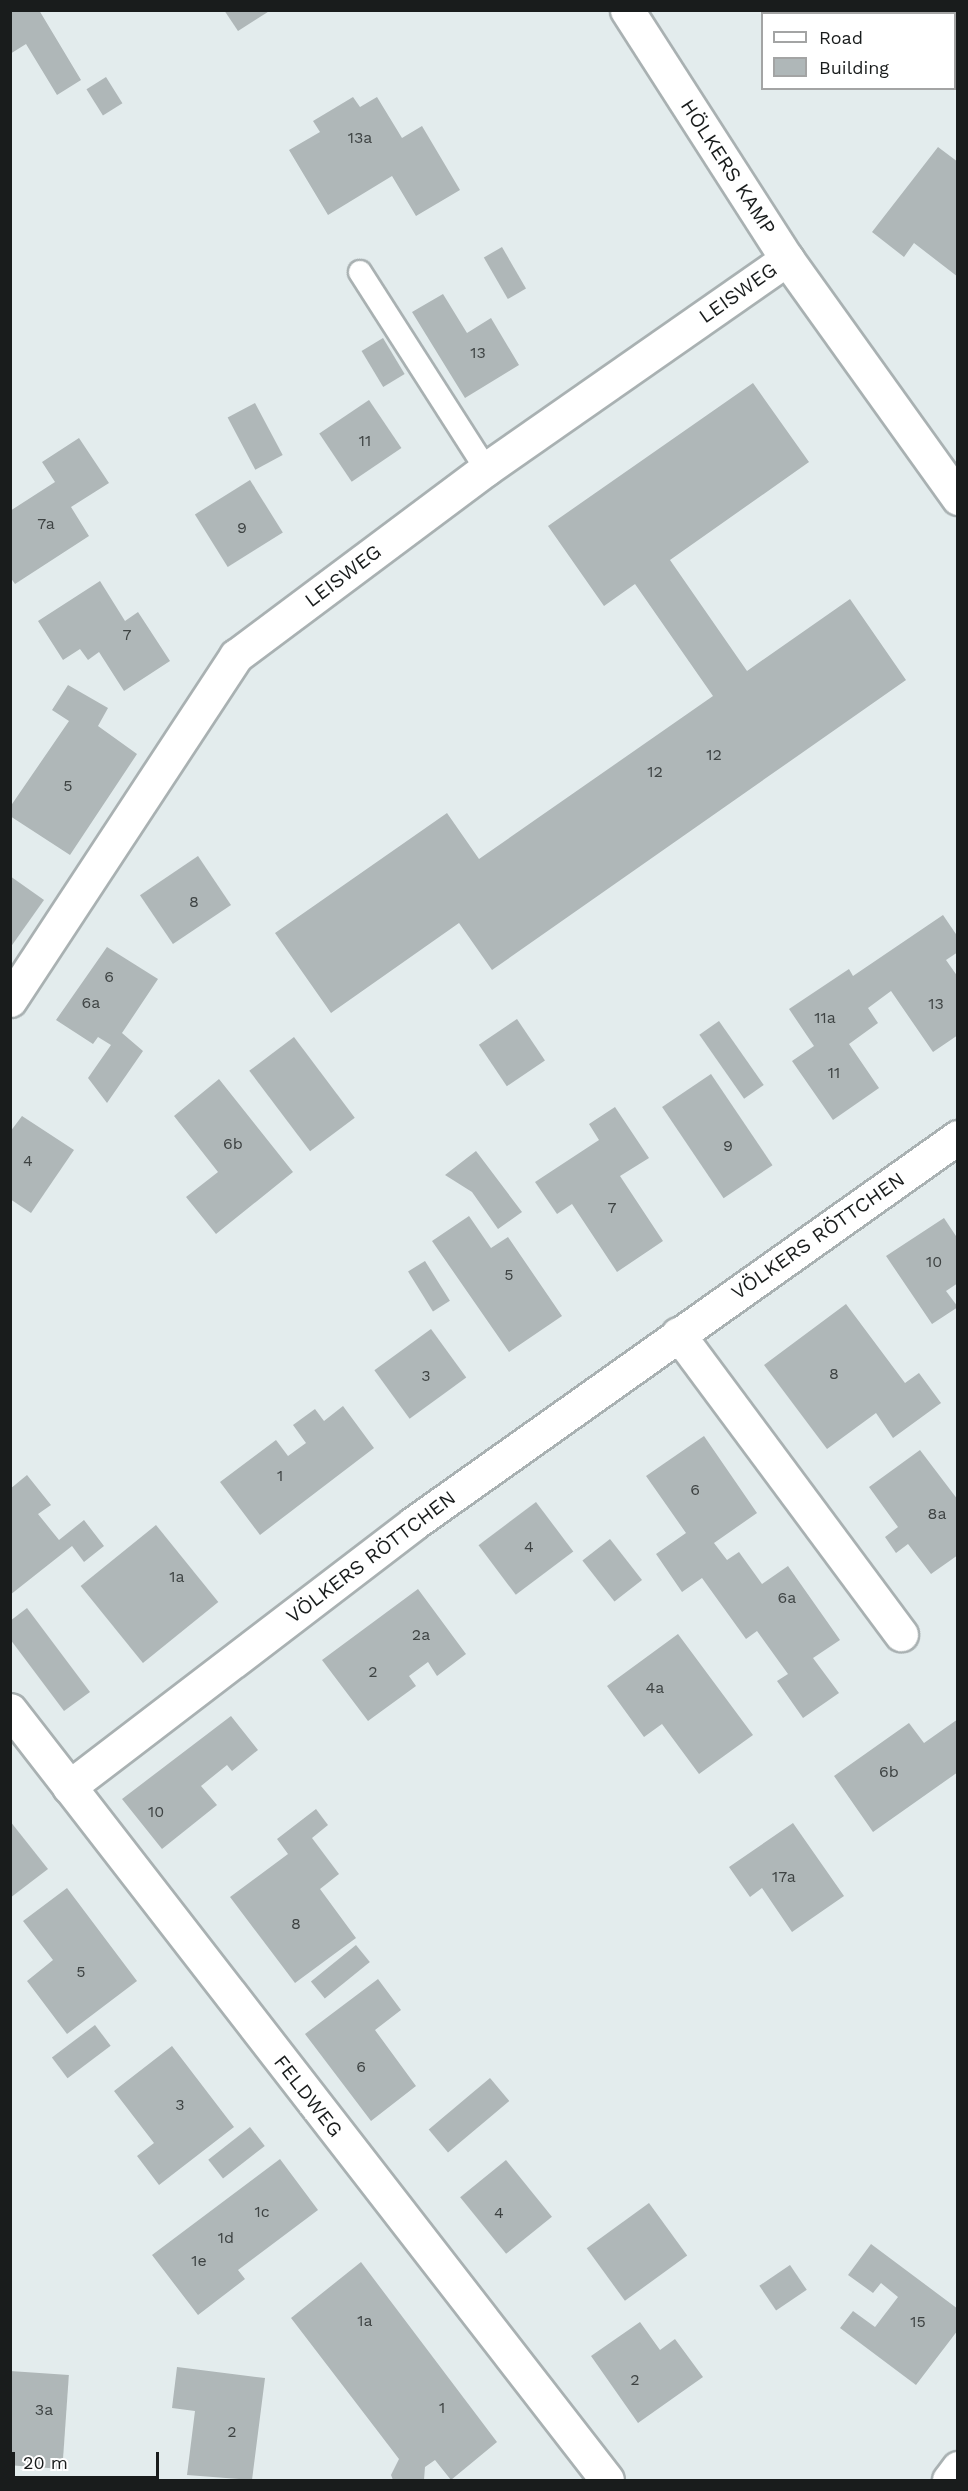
<!DOCTYPE html>
<html>
<head>
<meta charset="utf-8">
<style>
	body { margin:0 }
	#map { position:relative; width:968px; height:2491px; overflow:hidden; background:#e3eced; font-family:"Work Sans",sans-serif }
	div>[style] { position:absolute }
	[style*='--x'] { left:calc(var(--x)*1px); top:calc(var(--y)*1px); width:calc(var(--w)*1px); rotate:calc(var(--a)*1deg) }
	.building>* { inset:0; background:#afb7b8; transform-origin:0 0 }
	.roads { filter:drop-shadow(2px 0 #a9b1b2) drop-shadow(-2px 0 #a9b1b2) drop-shadow(0 2px #a9b1b2) drop-shadow(0 -2px #a9b1b2) }
	.service>* { height:22px; margin:-11px; padding:0 11px; transform-origin:11px; border-radius:11px; background:#fff }
	.minor>* { height:33px; margin:-16.5px; padding:0 16.5px; transform-origin:16.5px; border-radius:16.5px; background:#fff }
	.secondary>* { height:33px; margin:-16.5px; padding:0 16.5px; transform-origin:16.5px; border-radius:16.5px; background:#fff }
	span { translate:-50% -50%; white-space:nowrap; text-align:center; line-height:1.15; -webkit-text-stroke:6px #fff; paint-order:stroke }
	.number-label { font-size:16px; color:#3e4343 }
	.number-label span { -webkit-text-stroke-width:0 }
	.street-label { font-size:20px; color:#191c1c }
	.frame { position:absolute; inset:0; border:12px solid #191c1c; pointer-events:none }
	.legend { position:absolute; left:761px; top:12px; width:195px; height:78px; box-sizing:border-box; background:#fff; border:2px solid #a3a4a4; margin:0; padding:8px 10px; list-style:none; font-size:18px; color:#191c1c }
	.legend li { display:flex; align-items:center; gap:12px; height:30px }
	.legend b { width:30px; border:2px solid #a3a4a4 }
	.scale { position:absolute; left:12px; top:2452px; width:147px; height:27px; box-sizing:border-box; border:3px solid #191c1c; border-top:0; padding-left:8px; font-size:18px; line-height:21px; white-space:nowrap; color:#191c1c; -webkit-text-stroke:4px #fff; paint-order:stroke }
</style>
</head>
<body>
<div id="map">
	<div class="building">
		<i style="clip-path:polygon(10px 10px,39px 10px,81px 80px,57px 95px,26px 44px,10px 54px)"></i>
		<i style="clip-path:polygon(224px 10px,271px 10px,238px 31px)"></i>
		<i style="clip-path:polygon(788px 10px,875px 10px,786px 14px)"></i>
		<i style="clip-path:polygon(899px 10px,958px 10px,958px 24px,954px 28px,954px 14px,897px 14px)"></i>
		<i style="left:106px;top:77px;width:31px;height:23px;rotate:58deg"></i>
		<i style="clip-path:polygon(353px 97px,360px 107px,377px 97px,402px 138px,422px 126px,460px 190px,416px 216px,392px 176px,328px 215px,289px 150px,320px 132px,313px 121px)"></i>
		<i style="clip-path:polygon(938px 147px,958px 162px,958px 277px,914px 243px,904px 257px,872px 232px)"></i>
		<i style="left:502px;top:247px;width:48px;height:21px;rotate:60deg"></i>
		<i style="clip-path:polygon(443px 294px,467px 333px,491px 318px,519px 365px,465px 398px,412px 312px)"></i>
		<i style="left:383px;top:338px;width:42px;height:25px;rotate:59deg"></i>
		<i style="clip-path:polygon(753px 383px,809px 462px,670px 560px,747px 671px,850px 599px,906px 680px,492px 970px,459px 923px,331px 1013px,275px 933px,447px 813px,479px 859px,713px 696px,635px 584px,604px 606px,548px 526px)"></i>
		<i style="left:369px;top:400px;width:58px;height:60px;rotate:56deg"></i>
		<i style="left:255px;top:403px;width:59px;height:31px;rotate:62deg"></i>
		<i style="clip-path:polygon(79px 438px,109px 483px,71px 507px,89px 536px,15px 584px,10px 577px,10px 511px,55px 482px,42px 462px)"></i>
		<i style="left:250px;top:480px;width:62px;height:65px;rotate:58deg"></i>
		<i style="clip-path:polygon(100px 581px,125px 621px,138px 612px,170px 661px,124px 691px,99px 652px,88px 660px,80px 649px,63px 660px,38px 621px)"></i>
		<i style="clip-path:polygon(68px 685px,108px 708px,98px 726px,137px 754px,70px 855px,10px 816px,10px 807px,69px 721px,52px 710px)"></i>
		<i style="left:198px;top:856px;width:59px;height:70px;rotate:56deg"></i>
		<i style="clip-path:polygon(10px 876px,44px 900px,10px 948px)"></i>
		<i style="clip-path:polygon(943px 915px,958px 937px,958px 952px,946px 960px,958px 977px,958px 1035px,933px 1052px,891px 991px,868px 1008px,878px 1023px,849px 1044px,879px 1088px,833px 1120px,792px 1061px,814px 1046px,789px 1009px,849px 969px,853px 976px)"></i>
		<i style="clip-path:polygon(107px 947px,158px 979px,122px 1033px,143px 1051px,107px 1103px,88px 1078px,111px 1045px,98px 1037px,93px 1044px,56px 1020px)"></i>
		<i style="left:517px;top:1019px;width:50px;height:46px;rotate:56deg"></i>
		<i style="left:719px;top:1021px;width:78px;height:24px;rotate:55deg"></i>
		<i style="left:294px;top:1037px;width:101px;height:56px;rotate:53deg"></i>
		<i style="left:711px;top:1074px;width:110px;height:59px;rotate:56deg"></i>
		<i style="clip-path:polygon(219px 1079px,293px 1172px,216px 1234px,186px 1197px,218px 1172px,174px 1116px)"></i>
		<i style="clip-path:polygon(615px 1107px,649px 1158px,620px 1176px,663px 1241px,617px 1272px,572px 1204px,557px 1214px,535px 1182px,599px 1140px,589px 1124px)"></i>
		<i style="clip-path:polygon(22px 1116px,74px 1150px,31px 1213px,10px 1199px,10px 1132px)"></i>
		<i style="clip-path:polygon(476px 1151px,522px 1212px,498px 1229px,472px 1192px,445px 1175px)"></i>
		<i style="clip-path:polygon(469px 1216px,491px 1248px,508px 1237px,562px 1316px,509px 1352px,432px 1241px)"></i>
		<i style="clip-path:polygon(944px 1218px,958px 1239px,958px 1283px,946px 1291px,958px 1307px,932px 1324px,886px 1256px)"></i>
		<i style="left:425px;top:1261px;width:47px;height:20px;rotate:58deg"></i>
		<i style="clip-path:polygon(846px 1304px,905px 1383px,919px 1373px,941px 1403px,893px 1438px,876px 1413px,827px 1449px,764px 1365px)"></i>
		<i style="left:431px;top:1329px;width:60px;height:70px;rotate:54deg"></i>
		<i style="clip-path:polygon(343px 1406px,374px 1448px,260px 1535px,220px 1482px,276px 1440px,288px 1456px,306px 1443px,293px 1425px,315px 1409px,324px 1421px)"></i>
		<i style="clip-path:polygon(704px 1436px,757px 1513px,714px 1543px,727px 1560px,739px 1552px,762px 1584px,788px 1566px,840px 1640px,813px 1658px,839px 1693px,803px 1718px,777px 1681px,788px 1674px,757px 1631px,746px 1639px,702px 1578px,682px 1592px,656px 1554px,686px 1533px,646px 1476px)"></i>
		<i style="clip-path:polygon(920px 1450px,958px 1500px,958px 1555px,931px 1574px,908px 1544px,896px 1553px,885px 1537px,898px 1527px,869px 1487px)"></i>
		<i style="clip-path:polygon(27px 1475px,51px 1505px,38px 1514px,59px 1540px,84px 1520px,104px 1546px,84px 1562px,72px 1546px,10px 1595px,10px 1489px)"></i>
		<i style="left:536px;top:1502px;width:62px;height:72px;rotate:53deg"></i>
		<i style="left:156px;top:1525px;width:99px;height:97px;rotate:51deg"></i>
		<i style="left:610px;top:1539px;width:52px;height:35px;rotate:52deg"></i>
		<i style="clip-path:polygon(418px 1589px,466px 1654px,437px 1676px,428px 1662px,409px 1676px,416px 1686px,368px 1721px,322px 1660px)"></i>
		<i style="clip-path:polygon(27px 1608px,90px 1692px,64px 1711px,10px 1639px,10px 1621px)"></i>
		<i style="clip-path:polygon(678px 1634px,753px 1735px,699px 1774px,662px 1724px,644px 1737px,607px 1686px)"></i>
		<i style="clip-path:polygon(231px 1716px,258px 1750px,232px 1771px,227px 1765px,201px 1786px,217px 1805px,162px 1849px,122px 1799px)"></i>
		<i style="clip-path:polygon(958px 1719px,958px 1772px,873px 1832px,834px 1776px,909px 1723px,924px 1743px)"></i>
		<i style="clip-path:polygon(316px 1809px,328px 1825px,312px 1838px,339px 1874px,320px 1889px,356px 1938px,295px 1983px,230px 1897px,288px 1854px,277px 1839px)"></i>
		<i style="clip-path:polygon(10px 1821px,48px 1869px,10px 1898px)"></i>
		<i style="clip-path:polygon(793px 1823px,844px 1896px,792px 1932px,762px 1888px,750px 1897px,729px 1867px)"></i>
		<i style="clip-path:polygon(67px 1888px,137px 1981px,67px 2034px,27px 1981px,53px 1960px,23px 1921px)"></i>
		<i style="left:356px;top:1945px;width:22px;height:58px;rotate:51deg"></i>
		<i style="clip-path:polygon(378px 1979px,401px 2010px,375px 2030px,416px 2086px,371px 2121px,305px 2034px)"></i>
		<i style="left:95px;top:2025px;width:26px;height:54px;rotate:53deg"></i>
		<i style="clip-path:polygon(172px 2046px,234px 2127px,159px 2185px,137px 2156px,154px 2143px,114px 2091px)"></i>
		<i style="left:490px;top:2078px;width:30px;height:80px;rotate:50deg"></i>
		<i style="left:250px;top:2127px;width:24px;height:53px;rotate:52deg"></i>
		<i style="clip-path:polygon(280px 2159px,318px 2210px,238px 2270px,245px 2279px,198px 2315px,152px 2255px)"></i>
		<i style="left:506px;top:2160px;width:73px;height:59px;rotate:51deg"></i>
		<i style="left:649px;top:2203px;width:65px;height:77px;rotate:54deg"></i>
		<i style="clip-path:polygon(871px 2244px,958px 2309px,958px 2330px,916px 2385px,840px 2328px,853px 2311px,875px 2327px,898px 2297px,881px 2283px,873px 2293px,848px 2275px)"></i>
		<i style="clip-path:polygon(361px 2262px,497px 2442px,451px 2480px,435px 2460px,425px 2467px,424px 2480px,393px 2480px,391px 2475px,399px 2459px,291px 2318px)"></i>
		<i style="left:790px;top:2265px;width:30px;height:37px;rotate:56deg"></i>
		<i style="clip-path:polygon(640px 2322px,660px 2350px,675px 2339px,703px 2377px,638px 2423px,591px 2356px)"></i>
		<i style="clip-path:polygon(177px 2367px,265px 2378px,252px 2480px,187px 2475px,195px 2411px,172px 2408px)"></i>
		<i style="left:10px;top:2371px;width:59px;height:94px;rotate:4deg"></i>
	</div>
	<div class="roads">
		<div class="service">
			<i style="--x:360;--y:272;--w:234;--a:57.4"></i>
		</div>
		<div class="minor">
			<i style="--x:627;--y:10;--w:296;--a:57.3"></i>
			<i style="--x:787;--y:259;--w:294;--a:54.4"></i>
			<i style="--x:10;--y:1000;--w:412;--a:-56.7"></i>
			<i style="--x:236;--y:656;--w:312;--a:-36.8"></i>
			<i style="--x:486;--y:469;--w:367;--a:-34.9"></i>
			<i style="--x:678;--y:1334;--w:374;--a:53.4"></i>
			<i style="--x:10;--y:1710;--w:974;--a:52.21"></i>
			<i style="--x:69;--y:1787;--w:434;--a:-37.4"></i>
			<i style="--x:414;--y:1523;--w:667;--a:-35.36"></i>
		</div>
		<div class="secondary">
			<i style="--x:949;--y:2480;--w:15;--a:-53"></i>
		</div>
	</div>
	<div class="number-label">
		<span style="left:360px;top:138px">13a</span>
		<span style="left:478px;top:353px">13</span>
		<span style="left:365px;top:441px">11</span>
		<span style="left:46px;top:524px">7a</span>
		<span style="left:242px;top:528px">9</span>
		<span style="left:127px;top:635px">7</span>
		<span style="left:714px;top:755px">12</span>
		<span style="left:655px;top:772px">12</span>
		<span style="left:68px;top:786px">5</span>
		<span style="left:194px;top:902px">8</span>
		<span style="left:109px;top:977px">6</span>
		<span style="left:91px;top:1003px">6a</span>
		<span style="left:936px;top:1004px">13</span>
		<span style="left:825px;top:1018px">11a</span>
		<span style="left:834px;top:1073px">11</span>
		<span style="left:233px;top:1144px">6b</span>
		<span style="left:728px;top:1146px">9</span>
		<span style="left:28px;top:1161px">4</span>
		<span style="left:612px;top:1208px">7</span>
		<span style="left:934px;top:1262px">10</span>
		<span style="left:509px;top:1275px">5</span>
		<span style="left:834px;top:1374px">8</span>
		<span style="left:426px;top:1376px">3</span>
		<span style="left:280px;top:1476px">1</span>
		<span style="left:695px;top:1490px">6</span>
		<span style="left:937px;top:1514px">8a</span>
		<span style="left:529px;top:1547px">4</span>
		<span style="left:177px;top:1577px">1a</span>
		<span style="left:787px;top:1598px">6a</span>
		<span style="left:421px;top:1635px">2a</span>
		<span style="left:373px;top:1672px">2</span>
		<span style="left:655px;top:1688px">4a</span>
		<span style="left:889px;top:1772px">6b</span>
		<span style="left:156px;top:1812px">10</span>
		<span style="left:784px;top:1877px">17a</span>
		<span style="left:296px;top:1924px">8</span>
		<span style="left:81px;top:1972px">5</span>
		<span style="left:361px;top:2067px">6</span>
		<span style="left:180px;top:2105px">3</span>
		<span style="left:262px;top:2212px">1c</span>
		<span style="left:499px;top:2213px">4</span>
		<span style="left:226px;top:2238px">1d</span>
		<span style="left:199px;top:2261px">1e</span>
		<span style="left:365px;top:2321px">1a</span>
		<span style="left:918px;top:2322px">15</span>
		<span style="left:635px;top:2380px">2</span>
		<span style="left:442px;top:2408px">1</span>
		<span style="left:44px;top:2410px">3a</span>
		<span style="left:232px;top:2432px">2</span>
	</div>
	<div class="street-label">
		<span style="left:728px;top:167px;rotate:57deg">HÖLKERS KAMP</span>
		<span style="left:738px;top:293px;rotate:-35deg">LEISWEG</span>
		<span style="left:343px;top:576px;rotate:-37deg">LEISWEG</span>
		<span style="left:818px;top:1236px;rotate:-35deg">VÖLKERS RÖTTCHEN</span>
		<span style="left:371px;top:1557px;rotate:-37deg">VÖLKERS RÖTTCHEN</span>
		<span style="left:308px;top:2096px;rotate:52deg">FELDWEG</span>
	</div>
	<div class="frame"></div>
	<ul class="legend">
	<li><b style="height:8px;background:#fff"></b>Road</li>
	<li><b style="height:16px;background:#afb7b8"></b>Building</li>
	</ul>
	<div class="scale">20 m</div>
</div>
</body>
</html>
